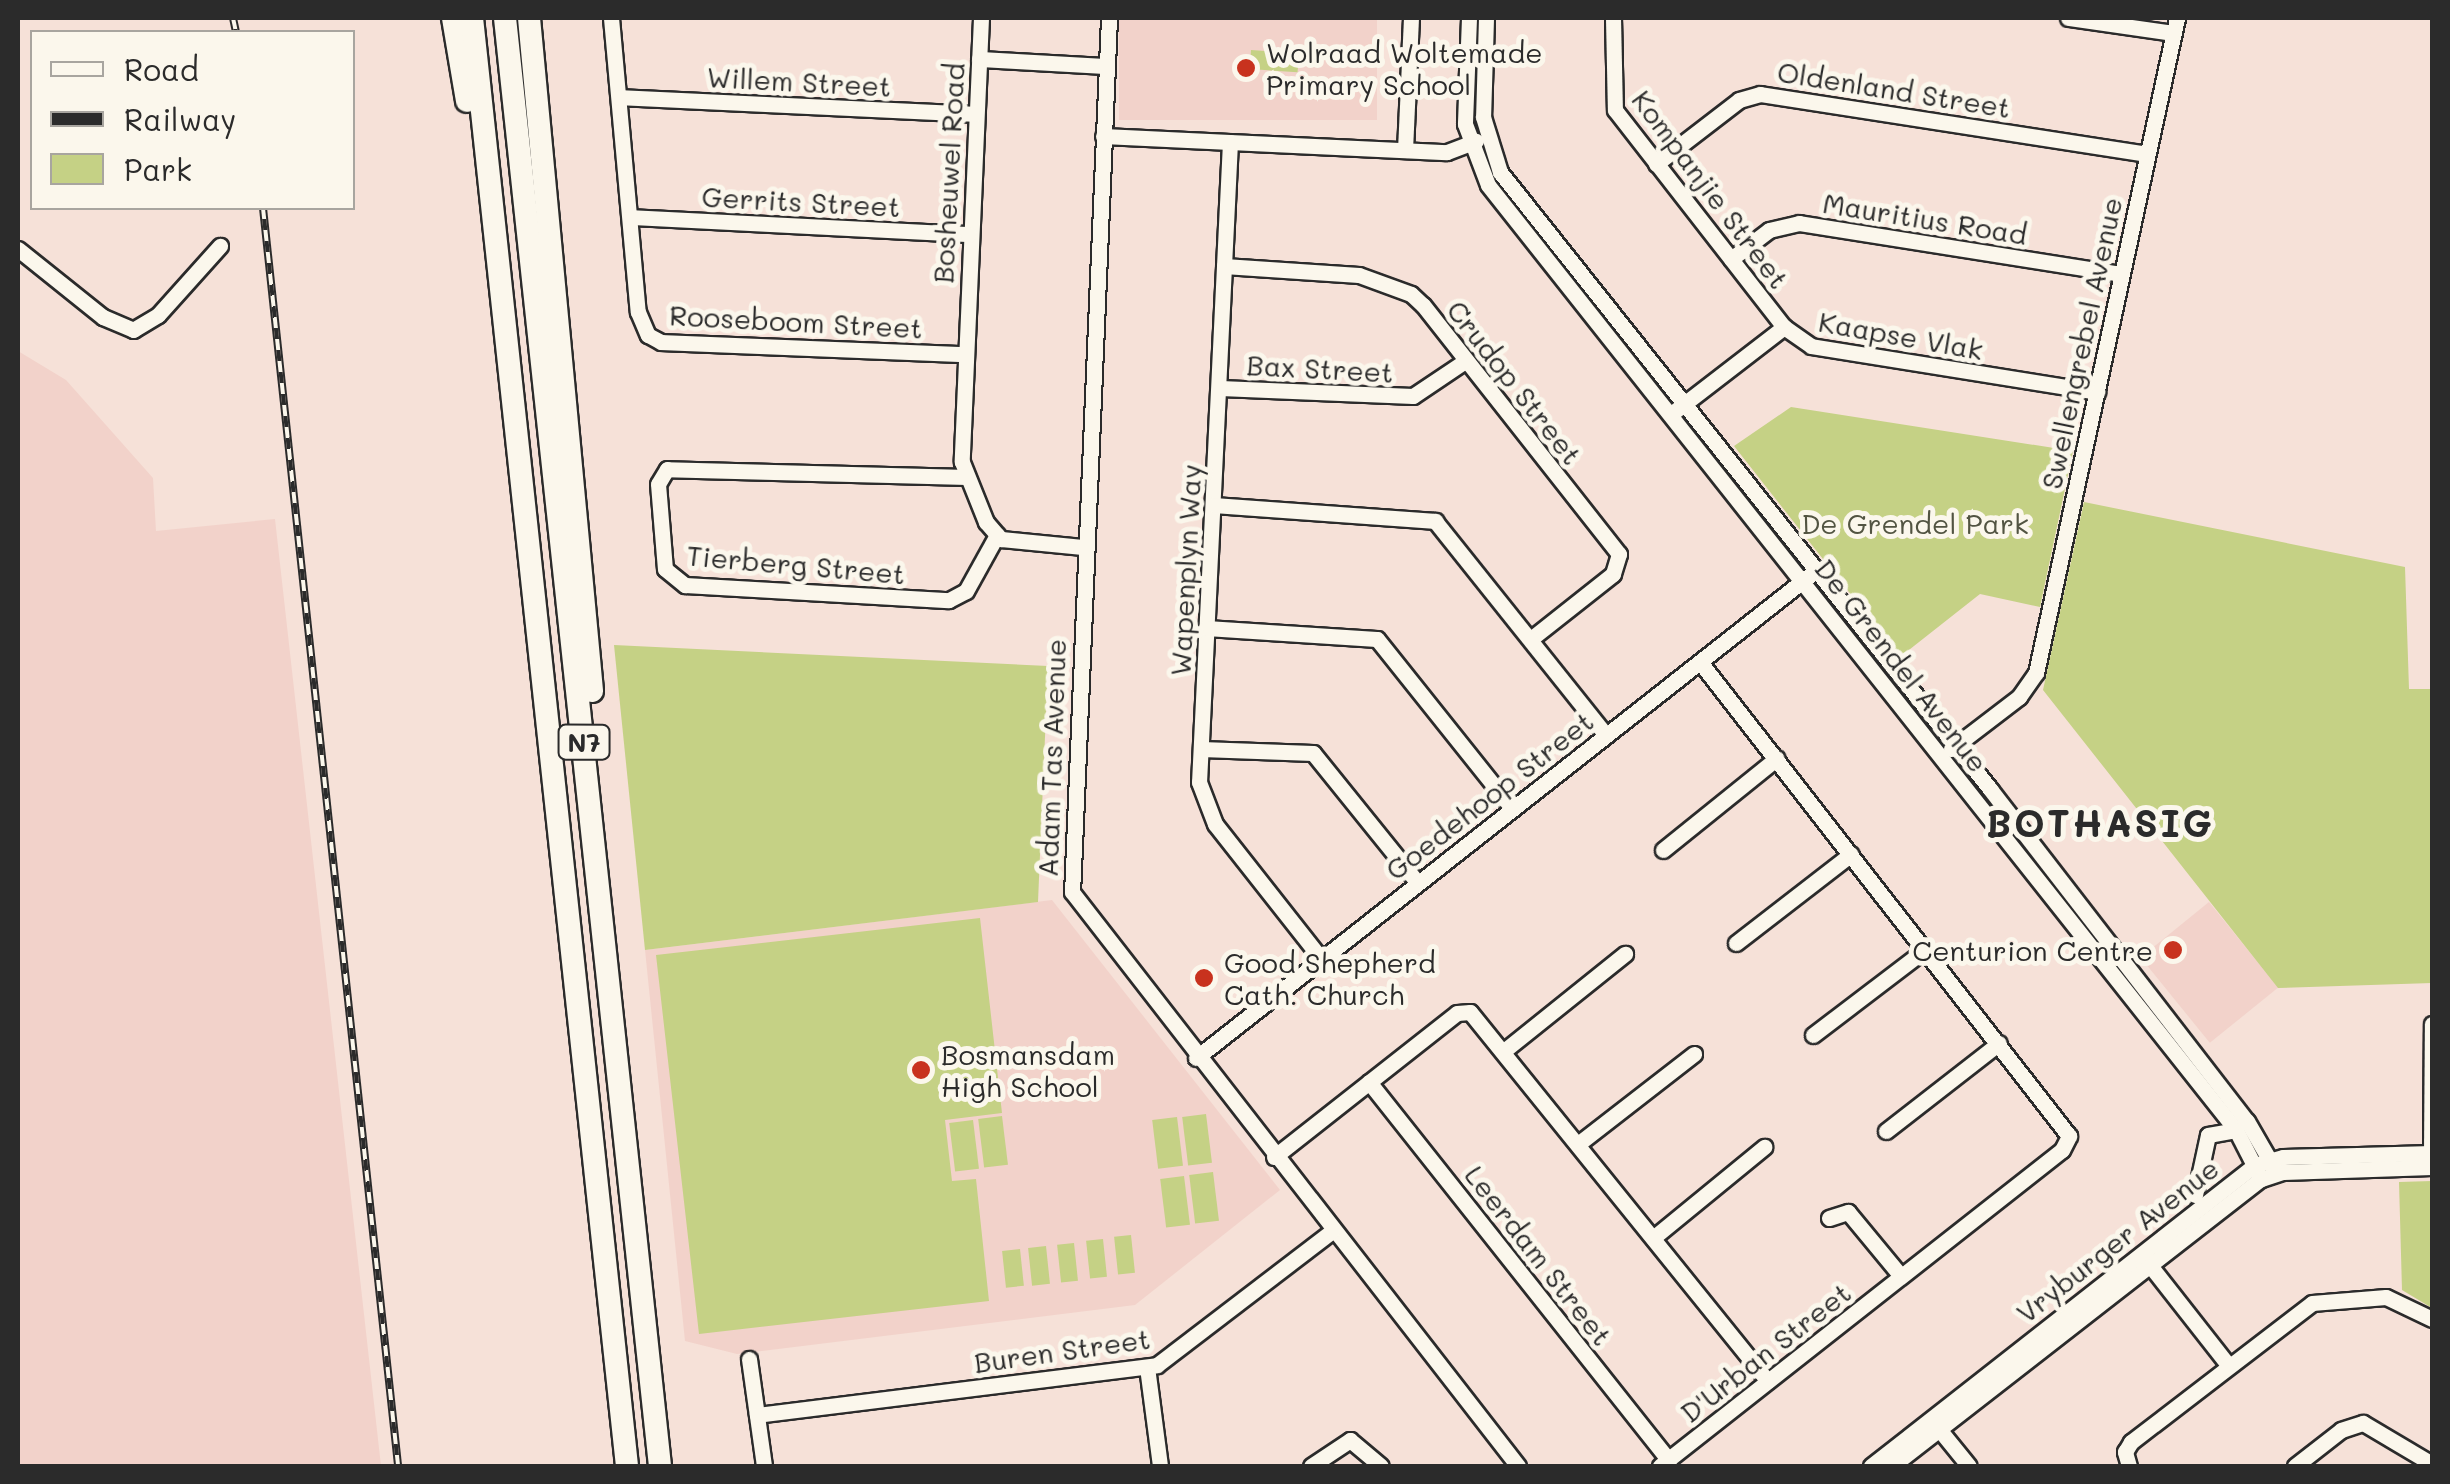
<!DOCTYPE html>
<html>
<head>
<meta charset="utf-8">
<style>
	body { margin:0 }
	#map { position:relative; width:2450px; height:1484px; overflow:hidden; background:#f6e1d8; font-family:Mali,sans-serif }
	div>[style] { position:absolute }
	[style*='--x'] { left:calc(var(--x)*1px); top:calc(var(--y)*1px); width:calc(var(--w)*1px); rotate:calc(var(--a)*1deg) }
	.built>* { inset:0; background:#f2d2ca; transform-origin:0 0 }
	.green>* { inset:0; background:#c5d185; transform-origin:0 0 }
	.roads { filter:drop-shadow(2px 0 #2b2b2b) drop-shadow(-2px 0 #2b2b2b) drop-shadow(0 2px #2b2b2b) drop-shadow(0 -2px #2b2b2b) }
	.minor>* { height:15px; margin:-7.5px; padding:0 7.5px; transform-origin:7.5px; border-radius:7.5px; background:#fbf7ec }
	.highway>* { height:22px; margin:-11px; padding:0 11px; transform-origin:11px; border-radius:11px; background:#fbf7ec }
	.rail>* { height:8px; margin-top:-4px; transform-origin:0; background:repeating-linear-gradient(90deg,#fbf7ec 0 11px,#2b2b2b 0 22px); box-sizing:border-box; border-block:2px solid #2b2b2b }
	.dots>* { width:28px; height:28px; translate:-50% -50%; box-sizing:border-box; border:5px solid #fbf7ec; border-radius:50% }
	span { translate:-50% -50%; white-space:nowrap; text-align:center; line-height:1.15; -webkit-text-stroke:10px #fbf7ec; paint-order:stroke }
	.shield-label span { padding:2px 8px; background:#fbf7ec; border:2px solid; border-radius:8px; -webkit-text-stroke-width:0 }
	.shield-label { font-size:25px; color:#2b2b2b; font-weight:700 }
	.poi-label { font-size:28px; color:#2b2b2b }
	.left { translate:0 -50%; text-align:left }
	.right { translate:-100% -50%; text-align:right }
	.street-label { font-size:28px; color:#2b2b2b }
	.park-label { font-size:28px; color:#525442 }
	.district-label { font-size:38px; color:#2b2b2b; font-weight:700; letter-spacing:2.5px }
	.frame { position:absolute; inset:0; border:20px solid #2b2b2b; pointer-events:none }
	.legend { position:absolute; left:30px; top:30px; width:325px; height:180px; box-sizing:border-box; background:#fbf7ec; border:2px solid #a8a59f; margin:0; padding:12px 18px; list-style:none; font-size:30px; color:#2b2b2b }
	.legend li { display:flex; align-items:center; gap:20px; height:50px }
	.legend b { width:50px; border:2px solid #a8a59f }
</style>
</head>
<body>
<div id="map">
	<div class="built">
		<i style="left:1119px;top:18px;width:258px;height:102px"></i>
		<i style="clip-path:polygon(18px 351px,66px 380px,153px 478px,156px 531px,275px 519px,381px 1466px,18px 1466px)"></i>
		<i style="clip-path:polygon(1052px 900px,1280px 1190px,1135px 1305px,737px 1354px,685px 1341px,645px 950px)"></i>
		<i style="left:2209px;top:902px;width:110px;height:88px;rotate:51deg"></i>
	</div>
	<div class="green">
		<i style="left:1251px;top:50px;width:48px;height:19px;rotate:4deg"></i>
		<i style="clip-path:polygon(1791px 407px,2073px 451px,2040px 607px,1980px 594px,1900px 657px,1734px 446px)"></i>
		<i style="clip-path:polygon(2084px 502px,2405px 567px,2409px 689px,2432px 689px,2432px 983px,2278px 988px,2043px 690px)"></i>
		<i style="clip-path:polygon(614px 645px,1048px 666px,1038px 902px,645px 950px)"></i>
		<i style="clip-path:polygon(980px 918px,1002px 1113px,945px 1120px,952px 1181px,976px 1179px,989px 1301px,699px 1334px,656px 955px)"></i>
		<i style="left:1206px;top:1114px;width:49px;height:24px;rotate:83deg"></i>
		<i style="left:1002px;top:1116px;width:49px;height:24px;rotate:83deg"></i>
		<i style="left:1177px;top:1117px;width:49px;height:25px;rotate:83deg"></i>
		<i style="left:973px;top:1120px;width:49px;height:24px;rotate:83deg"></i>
		<i style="left:1213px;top:1172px;width:49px;height:24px;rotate:83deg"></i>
		<i style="left:1184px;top:1176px;width:49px;height:24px;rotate:83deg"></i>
		<i style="clip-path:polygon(2432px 1181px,2432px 1308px,2402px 1290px,2399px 1182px)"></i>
		<i style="left:1131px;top:1235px;width:38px;height:17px;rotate:84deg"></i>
		<i style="left:1103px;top:1239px;width:38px;height:17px;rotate:84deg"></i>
		<i style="left:1074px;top:1243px;width:38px;height:17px;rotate:84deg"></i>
		<i style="left:1046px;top:1246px;width:38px;height:18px;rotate:84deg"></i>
		<i style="left:1020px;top:1249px;width:37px;height:18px;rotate:84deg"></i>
	</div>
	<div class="roads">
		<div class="minor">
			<i style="--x:611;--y:18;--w:295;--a:84.8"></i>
			<i style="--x:638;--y:312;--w:25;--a:67"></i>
			<i style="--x:648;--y:335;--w:15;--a:28"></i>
			<i style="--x:661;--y:342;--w:303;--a:2.3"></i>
			<i style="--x:981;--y:18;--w:444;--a:92.5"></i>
			<i style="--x:962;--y:462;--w:65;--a:68.2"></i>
			<i style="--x:986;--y:522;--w:23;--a:49"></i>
			<i style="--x:1001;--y:539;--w:82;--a:5.6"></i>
			<i style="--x:1109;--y:18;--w:875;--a:92.42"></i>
			<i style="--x:1072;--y:892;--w:727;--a:52.15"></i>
			<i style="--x:1469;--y:18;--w:106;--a:92.2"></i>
			<i style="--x:1465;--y:124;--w:65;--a:69.3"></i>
			<i style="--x:1488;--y:185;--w:1205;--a:51.64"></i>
			<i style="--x:2236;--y:1130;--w:55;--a:63"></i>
			<i style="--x:1486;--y:18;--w:99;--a:91.7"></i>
			<i style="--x:1483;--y:117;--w:58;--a:72.8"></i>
			<i style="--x:1500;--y:172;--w:788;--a:51.54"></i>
			<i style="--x:1990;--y:789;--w:420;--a:52.3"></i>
			<i style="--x:2247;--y:1121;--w:60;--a:60"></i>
			<i style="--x:1613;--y:18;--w:92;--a:88.8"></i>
			<i style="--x:1615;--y:110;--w:275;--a:52.1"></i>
			<i style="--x:2068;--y:18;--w:106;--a:8.1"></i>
			<i style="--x:979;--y:59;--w:127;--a:3.2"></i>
			<i style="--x:619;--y:97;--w:357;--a:2.7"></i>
			<i style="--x:1103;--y:136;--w:344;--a:2.7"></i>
			<i style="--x:1447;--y:152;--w:31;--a:-21"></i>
			<i style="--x:1230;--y:142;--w:641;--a:92.77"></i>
			<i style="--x:1199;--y:782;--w:45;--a:69.1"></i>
			<i style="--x:1215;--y:824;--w:173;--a:51.8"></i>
			<i style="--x:1405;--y:150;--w:132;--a:-87.4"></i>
			<i style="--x:1656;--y:164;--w:105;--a:-37.6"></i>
			<i style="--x:1739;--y:100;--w:22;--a:-16"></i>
			<i style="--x:1760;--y:94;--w:391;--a:8.8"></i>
			<i style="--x:630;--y:217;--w:339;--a:2.9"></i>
			<i style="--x:18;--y:249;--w:109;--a:38.7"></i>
			<i style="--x:103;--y:317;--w:33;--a:23"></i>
			<i style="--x:133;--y:330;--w:29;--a:-31"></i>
			<i style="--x:158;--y:315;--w:93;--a:-48.1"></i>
			<i style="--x:1731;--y:259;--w:48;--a:-37.3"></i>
			<i style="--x:1769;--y:230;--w:31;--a:-13"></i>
			<i style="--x:1799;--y:223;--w:326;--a:9"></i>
			<i style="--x:1224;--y:266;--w:135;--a:3.8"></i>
			<i style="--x:1359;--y:275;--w:55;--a:20.1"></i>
			<i style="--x:1411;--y:294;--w:16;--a:43"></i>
			<i style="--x:1423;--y:305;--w:317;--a:51.8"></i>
			<i style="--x:1619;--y:554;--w:21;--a:107"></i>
			<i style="--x:1613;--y:574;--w:103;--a:141.7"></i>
			<i style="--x:1220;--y:388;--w:193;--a:2.4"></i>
			<i style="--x:1413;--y:396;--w:63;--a:-33.9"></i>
			<i style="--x:1675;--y:411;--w:138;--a:-37.6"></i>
			<i style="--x:1784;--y:327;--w:33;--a:35"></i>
			<i style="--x:1811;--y:346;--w:290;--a:9.1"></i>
			<i style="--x:967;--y:477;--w:300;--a:-178.5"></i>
			<i style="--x:667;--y:469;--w:17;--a:121"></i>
			<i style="--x:658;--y:484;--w:85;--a:85.3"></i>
			<i style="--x:665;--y:569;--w:26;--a:39"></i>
			<i style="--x:685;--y:585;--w:264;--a:3.3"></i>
			<i style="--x:949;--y:600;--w:19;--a:-28"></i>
			<i style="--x:966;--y:591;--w:64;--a:-61"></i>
			<i style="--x:1214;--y:505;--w:222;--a:4.1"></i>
			<i style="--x:1435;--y:521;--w:274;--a:51.4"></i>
			<i style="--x:1206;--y:628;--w:171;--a:3.7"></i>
			<i style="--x:1377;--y:639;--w:216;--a:51.4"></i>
			<i style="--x:1201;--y:749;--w:112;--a:2"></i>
			<i style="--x:1313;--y:753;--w:167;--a:51.1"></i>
			<i style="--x:1951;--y:749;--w:86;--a:-37.4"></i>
			<i style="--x:2019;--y:697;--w:29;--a:-55"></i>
			<i style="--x:2036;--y:673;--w:670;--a:-77.85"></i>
			<i style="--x:1663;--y:850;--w:146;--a:-38.9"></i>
			<i style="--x:1736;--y:943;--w:145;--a:-37.7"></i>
			<i style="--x:1813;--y:1035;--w:142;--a:-37.3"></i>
			<i style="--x:1505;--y:1050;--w:154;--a:-38.7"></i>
			<i style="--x:1196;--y:1058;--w:781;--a:-38.19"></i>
			<i style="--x:1369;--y:1082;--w:483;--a:51.6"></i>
			<i style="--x:1886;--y:1131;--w:143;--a:-37.9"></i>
			<i style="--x:1578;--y:1144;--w:147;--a:-37.8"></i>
			<i style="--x:2431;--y:1153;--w:129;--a:-89.6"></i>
			<i style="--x:1274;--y:1157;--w:233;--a:-38.2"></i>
			<i style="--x:1457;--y:1013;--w:13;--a:-4"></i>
			<i style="--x:1470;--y:1012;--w:474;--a:51.1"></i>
			<i style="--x:2195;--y:1195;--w:61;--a:-77.8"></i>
			<i style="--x:2208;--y:1135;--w:28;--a:-10"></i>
			<i style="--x:1829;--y:1218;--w:20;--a:-18"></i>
			<i style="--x:1848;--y:1212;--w:83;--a:50.4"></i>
			<i style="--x:1653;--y:1238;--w:144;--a:-39.3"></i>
			<i style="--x:2145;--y:1259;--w:136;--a:51.9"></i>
			<i style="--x:749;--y:1359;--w:108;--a:82"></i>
			<i style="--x:1147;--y:1367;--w:100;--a:82.5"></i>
			<i style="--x:757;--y:1415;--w:403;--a:-7.1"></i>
			<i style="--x:1157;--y:1365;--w:220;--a:-37.4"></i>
			<i style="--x:1934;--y:1423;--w:55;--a:50.9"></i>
			<i style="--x:1311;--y:1466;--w:47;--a:-33.7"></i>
			<i style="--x:1350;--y:1440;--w:40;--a:40"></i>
			<i style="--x:1660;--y:1466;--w:511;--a:-38.17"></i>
			<i style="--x:2062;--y:1150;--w:16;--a:-63"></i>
			<i style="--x:2069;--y:1136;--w:601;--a:-127.9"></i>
			<i style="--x:1871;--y:1466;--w:488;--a:-38.1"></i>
			<i style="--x:2255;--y:1165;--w:29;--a:-16"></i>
			<i style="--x:2283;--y:1157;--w:149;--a:-1.5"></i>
			<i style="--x:1892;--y:1466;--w:467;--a:-37.9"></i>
			<i style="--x:2261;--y:1179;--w:23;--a:-18"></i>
			<i style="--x:2283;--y:1172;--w:149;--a:-1.9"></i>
			<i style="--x:2129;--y:1466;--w:15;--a:-106"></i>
			<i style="--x:2125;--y:1452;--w:12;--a:-59"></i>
			<i style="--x:2131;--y:1442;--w:228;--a:-37.5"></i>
			<i style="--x:2312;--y:1303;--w:74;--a:-4.6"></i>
			<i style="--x:2386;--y:1297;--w:51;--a:25.6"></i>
			<i style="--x:2295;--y:1466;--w:58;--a:-38"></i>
			<i style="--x:2341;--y:1430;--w:23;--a:-18"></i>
			<i style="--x:2363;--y:1423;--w:80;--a:30.7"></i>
		</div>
		<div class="highway">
			<i style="--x:453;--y:18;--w:84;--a:80.4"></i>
			<i style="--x:472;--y:18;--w:1456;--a:83.89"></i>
			<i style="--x:505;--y:18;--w:1456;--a:83.89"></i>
			<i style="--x:529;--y:18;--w:676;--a:84.65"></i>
		</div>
	</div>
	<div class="rail">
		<i style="--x:233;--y:18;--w:14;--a:78"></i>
		<i style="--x:263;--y:208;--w:1265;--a:83.87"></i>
	</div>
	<div class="dots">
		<i style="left:1246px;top:68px;background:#c8321e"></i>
		<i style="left:2173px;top:950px;background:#c8321e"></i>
		<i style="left:1204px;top:978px;background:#c8321e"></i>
		<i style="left:921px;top:1070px;background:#c8321e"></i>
	</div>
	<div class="shield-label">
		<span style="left:584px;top:742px">N7</span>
	</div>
	<div class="poi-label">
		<span class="left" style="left:1266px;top:68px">Wolraad Woltemade<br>Primary School</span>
		<span class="right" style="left:2153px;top:950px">Centurion Centre</span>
		<span class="left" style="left:1224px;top:978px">Good Shepherd<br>Cath. Church</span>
		<span class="left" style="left:941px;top:1070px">Bosmansdam<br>High School</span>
	</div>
	<div class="street-label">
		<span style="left:799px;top:81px;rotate:3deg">Willem Street</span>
		<span style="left:1894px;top:89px;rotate:9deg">Oldenland Street</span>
		<span style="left:948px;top:173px;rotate:-87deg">Bosheuwel Road</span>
		<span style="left:1711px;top:189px;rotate:53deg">Kompanjie Street</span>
		<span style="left:801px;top:201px;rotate:3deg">Gerrits Street</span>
		<span style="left:1925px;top:218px;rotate:9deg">Mauritius Road</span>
		<span style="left:796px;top:321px;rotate:3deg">Rooseboom Street</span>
		<span style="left:1901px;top:335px;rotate:10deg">Kaapse Vlak</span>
		<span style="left:2081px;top:343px;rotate:-78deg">Swellengrebel Avenue</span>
		<span style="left:1320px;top:368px;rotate:3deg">Bax Street</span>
		<span style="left:1515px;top:382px;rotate:52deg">Crudop Street</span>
		<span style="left:796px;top:564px;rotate:5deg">Tierberg Street</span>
		<span style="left:1185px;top:570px;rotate:-87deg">Wapenplyn Way</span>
		<span style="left:1902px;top:665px;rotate:52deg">De Grendel Avenue</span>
		<span style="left:1051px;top:758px;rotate:-88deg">Adam Tas Avenue</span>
		<span style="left:1489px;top:795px;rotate:-38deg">Goedehoop Street</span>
		<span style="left:2117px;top:1240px;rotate:-38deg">Vryburger Avenue</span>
		<span style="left:1539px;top:1255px;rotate:52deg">Leerdam Street</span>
		<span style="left:1062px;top:1350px;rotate:-8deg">Buren Street</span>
		<span style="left:1765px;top:1352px;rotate:-38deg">D'Urban Street</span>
	</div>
	<div class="park-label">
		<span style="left:1915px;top:523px">De Grendel Park</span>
	</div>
	<div class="district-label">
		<span style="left:2100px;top:823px">BOTHASIG</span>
	</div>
	<div class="frame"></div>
	<ul class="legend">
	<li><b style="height:12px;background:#fbf7ec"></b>Road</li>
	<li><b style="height:12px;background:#2b2b2b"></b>Railway</li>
	<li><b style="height:28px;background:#c5d185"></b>Park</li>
	</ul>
</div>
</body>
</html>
